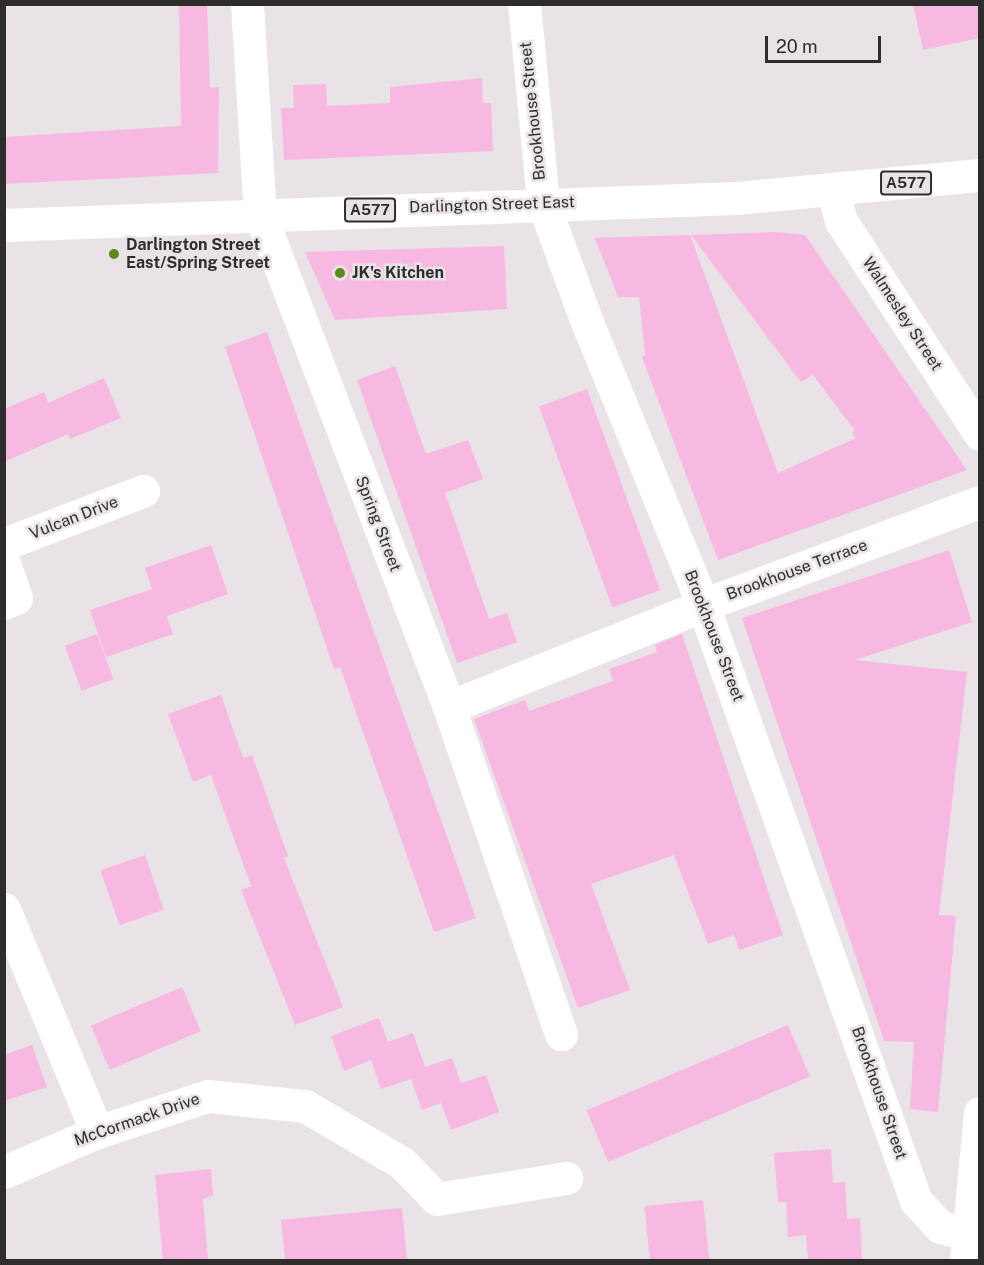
<!DOCTYPE html>
<html>
<head>
<meta charset="utf-8">
<style>
	body { margin:0 }
	#map { position:relative; width:984px; height:1265px; overflow:hidden; background:#e9e2e6; font-family:"Public Sans",sans-serif }
	div>[style] { position:absolute }
	[style*='--x'] { left:calc(var(--x)*1px); top:calc(var(--y)*1px); width:calc(var(--w)*1px); rotate:calc(var(--a)*1deg) }
	.building>* { inset:0; background:#f7b9e1; transform-origin:0 0 }
	.street>* { height:33px; margin:-16.5px; padding:0 16.5px; transform-origin:16.5px; border-radius:16.5px; background:#fff }
	.primary>* { height:33px; margin:-16.5px; padding:0 16.5px; transform-origin:16.5px; border-radius:16.5px; background:#fff }
	.highway>* { height:33px; margin:-16.5px; padding:0 16.5px; transform-origin:16.5px; border-radius:16.5px; background:#fff }
	.dots>* { width:16px; height:16px; translate:-50% -50%; box-sizing:border-box; border:3px solid #e9e2e6; border-radius:50% }
	span { translate:-50% -50%; white-space:nowrap; text-align:center; line-height:1.15; -webkit-text-stroke:5px #e9e2e6; paint-order:stroke }
	.shield-label span { padding:2px 4px; background:#e9e2e6; border:2px solid; border-radius:4px; -webkit-text-stroke-width:0 }
	.shield-label { font-size:15px; color:#2f2c2e; font-weight:700 }
	.street-label { font-size:16px; color:#2f2c2e }
	.poi-label { font-size:16px; color:#2f2c2e; font-weight:700 }
	.left { translate:0 -50%; text-align:left }
	.frame { position:absolute; inset:0; border:6px solid #2f2c2e; pointer-events:none }
	.scale { position:absolute; left:765px; top:36px; width:116px; height:27px; box-sizing:border-box; border:3px solid #2f2c2e; border-top:0; padding-left:8px; font-size:18px; line-height:21px; white-space:nowrap; color:#2f2c2e; -webkit-text-stroke:4px #e9e2e6; paint-order:stroke }
</style>
</head>
<body>
<div id="map">
	<div class="building">
		<i style="clip-path:polygon(179px 4px,207px 4px,210px 88px,219px 87px,218px 173px,4px 184px,4px 137px,181px 126px)"></i>
		<i style="clip-path:polygon(913px 4px,980px 4px,980px 38px,923px 50px)"></i>
		<i style="clip-path:polygon(482px 78px,483px 103px,491px 103px,493px 151px,284px 160px,281px 108px,294px 108px,293px 85px,326px 84px,327px 106px,390px 103px,390px 87px)"></i>
		<i style="clip-path:polygon(776px 232px,805px 235px,967px 470px,718px 560px,642px 357px,645px 355px,639px 297px,618px 297px,595px 238px,690px 235px,778px 473px,856px 438px,852px 433px,855px 431px,813px 375px,801px 382px,691px 235px)"></i>
		<i style="clip-path:polygon(504px 246px,507px 309px,335px 320px,305px 252px)"></i>
		<i style="clip-path:polygon(267px 332px,476px 918px,434px 932px,340px 667px,334px 669px,225px 347px)"></i>
		<i style="clip-path:polygon(395px 366px,426px 454px,468px 440px,483px 479px,445px 493px,489px 619px,507px 613px,517px 642px,457px 663px,357px 380px)"></i>
		<i style="clip-path:polygon(104px 378px,121px 418px,70px 439px,68px 434px,4px 462px,4px 409px,44px 392px,48px 403px)"></i>
		<i style="left:587px;top:389px;width:214px;height:51px;rotate:70deg"></i>
		<i style="clip-path:polygon(211px 545px,228px 594px,167px 616px,173px 634px,106px 657px,90px 610px,152px 589px,145px 568px)"></i>
		<i style="clip-path:polygon(949px 550px,972px 622px,855px 660px,967px 672px,939px 915px,956px 916px,938px 1112px,910px 1109px,914px 1042px,884px 1041px,742px 618px)"></i>
		<i style="left:97px;top:634px;width:48px;height:34px;rotate:70deg"></i>
		<i style="clip-path:polygon(682px 634px,783px 935px,739px 950px,734px 935px,708px 944px,674px 855px,591px 884px,630px 990px,578px 1008px,474px 719px,525px 700px,529px 711px,613px 681px,609px 669px,657px 652px,655px 645px)"></i>
		<i style="clip-path:polygon(221px 695px,243px 758px,252px 755px,288px 856px,284px 858px,343px 1007px,295px 1025px,241px 890px,251px 886px,211px 775px,193px 782px,168px 714px)"></i>
		<i style="left:145px;top:855px;width:58px;height:47px;rotate:71deg"></i>
		<i style="left:182px;top:987px;width:48px;height:99px;rotate:67deg"></i>
		<i style="clip-path:polygon(379px 1018px,388px 1042px,413px 1033px,425px 1067px,452px 1058px,461px 1083px,486px 1075px,499px 1112px,451px 1130px,441px 1103px,422px 1110px,411px 1079px,381px 1089px,371px 1060px,344px 1071px,331px 1036px)"></i>
		<i style="left:788px;top:1025px;width:56px;height:219px;rotate:67deg"></i>
		<i style="clip-path:polygon(32px 1045px,47px 1087px,4px 1101px,4px 1055px)"></i>
		<i style="clip-path:polygon(831px 1149px,833px 1183px,845px 1182px,847px 1219px,860px 1218px,862px 1260px,808px 1260px,806px 1235px,788px 1237px,786px 1202px,778px 1202px,774px 1153px)"></i>
		<i style="clip-path:polygon(211px 1169px,213px 1195px,203px 1199px,208px 1260px,163px 1260px,155px 1175px)"></i>
		<i style="left:703px;top:1200px;width:60px;height:59px;rotate:84deg"></i>
		<i style="clip-path:polygon(402px 1208px,407px 1260px,285px 1260px,281px 1220px)"></i>
	</div>
	<div class="street">
		<i style="--x:247;--y:4;--w:210;--a:86.5"></i>
		<i style="--x:260;--y:214;--w:528;--a:69.02"></i>
		<i style="--x:449;--y:707;--w:346;--a:71.1"></i>
		<i style="--x:524;--y:4;--w:200;--a:84.5"></i>
		<i style="--x:543;--y:203;--w:127;--a:69.7"></i>
		<i style="--x:587;--y:322;--w:306;--a:67.7"></i>
		<i style="--x:703;--y:605;--w:633;--a:70.33"></i>
		<i style="--x:916;--y:1201;--w:35;--a:47"></i>
		<i style="--x:940;--y:1227;--w:30;--a:14"></i>
		<i style="--x:833;--y:191;--w:31;--a:75"></i>
		<i style="--x:841;--y:221;--w:254;--a:56.9"></i>
		<i style="--x:4;--y:544;--w:149;--a:-20.9"></i>
		<i style="--x:4;--y:563;--w:37;--a:71"></i>
		<i style="--x:16;--y:598;--w:13;--a:157"></i>
		<i style="--x:449;--y:707;--w:296;--a:-21.8"></i>
		<i style="--x:724;--y:597;--w:273;--a:-20.4"></i>
		<i style="--x:4;--y:909;--w:242;--a:67.4"></i>
		<i style="--x:4;--y:1172;--w:101;--a:-23.3"></i>
		<i style="--x:97;--y:1132;--w:117;--a:-18"></i>
		<i style="--x:208;--y:1096;--w:98;--a:5.9"></i>
		<i style="--x:305;--y:1106;--w:113;--a:30.4"></i>
		<i style="--x:402;--y:1163;--w:50;--a:45.8"></i>
		<i style="--x:437;--y:1199;--w:131;--a:-9.2"></i>
	</div>
	<div class="primary">
		<i style="--x:966;--y:1260;--w:148;--a:-84.6"></i>
	</div>
	<div class="highway">
		<i style="--x:4;--y:225;--w:732;--a:-2.11"></i>
		<i style="--x:736;--y:198;--w:245;--a:-5.4"></i>
	</div>
	<div class="dots">
		<i style="left:114px;top:254px;background:#5b891a"></i>
		<i style="left:340px;top:273px;background:#5b891a"></i>
	</div>
	<div class="shield-label">
		<span style="left:906px;top:183px">A577</span>
		<span style="left:370px;top:210px">A577</span>
	</div>
	<div class="street-label">
		<span style="left:533px;top:111px;rotate:-96deg">Brookhouse Street</span>
		<span style="left:492px;top:205px;rotate:-2deg">Darlington Street East</span>
		<span style="left:902px;top:314px;rotate:57deg">Walmesley Street</span>
		<span style="left:74px;top:518px;rotate:-21deg">Vulcan Drive</span>
		<span style="left:378px;top:524px;rotate:69deg">Spring Street</span>
		<span style="left:797px;top:570px;rotate:-20deg">Brookhouse Terrace</span>
		<span style="left:714px;top:636px;rotate:69deg">Brookhouse Street</span>
		<span style="left:879px;top:1093px;rotate:71deg">Brookhouse Street</span>
		<span style="left:137px;top:1120px;rotate:-19deg">McCormack Drive</span>
	</div>
	<div class="poi-label">
		<span class="left" style="left:126px;top:254px">Darlington Street<br>East/Spring Street</span>
		<span class="left" style="left:352px;top:273px">JK's Kitchen</span>
	</div>
	<div class="frame"></div>
	<div class="scale">20 m</div>
</div>
</body>
</html>
